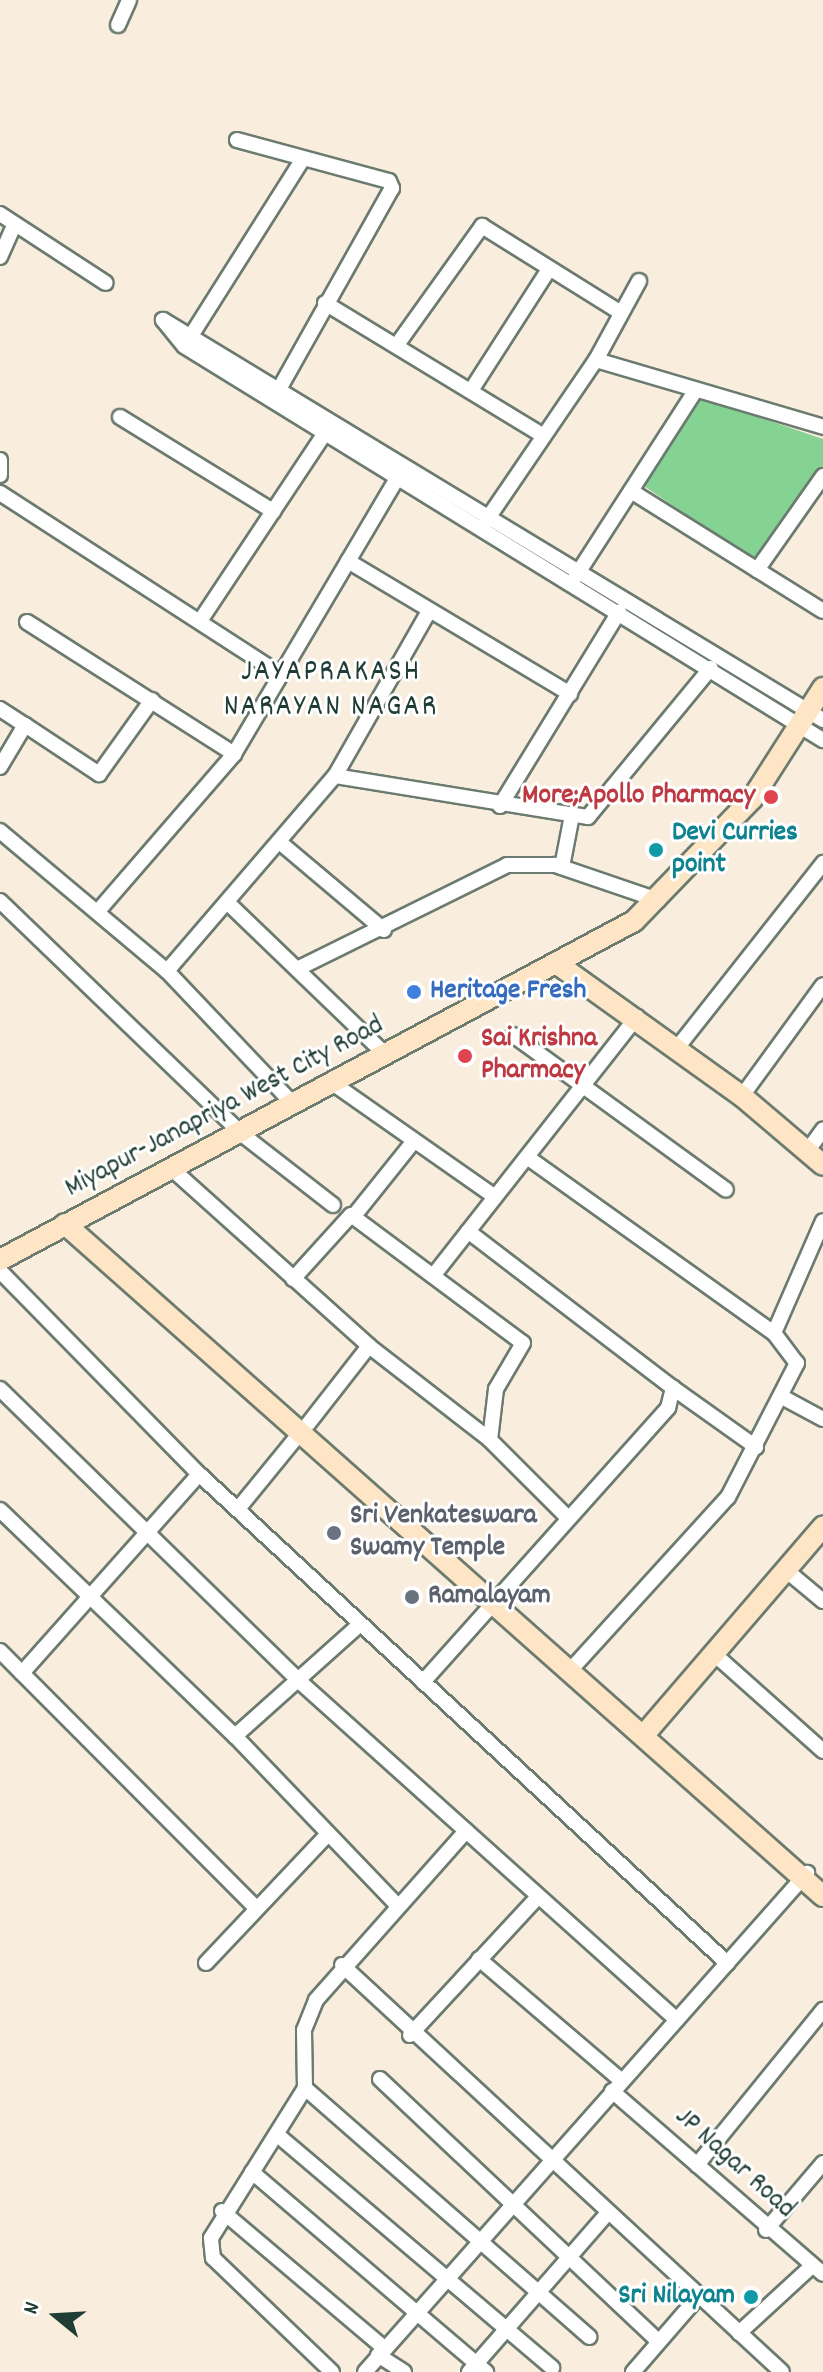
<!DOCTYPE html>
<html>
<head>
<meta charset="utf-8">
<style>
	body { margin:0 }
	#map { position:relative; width:823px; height:2372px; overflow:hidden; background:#f9eddd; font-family:Dekko,sans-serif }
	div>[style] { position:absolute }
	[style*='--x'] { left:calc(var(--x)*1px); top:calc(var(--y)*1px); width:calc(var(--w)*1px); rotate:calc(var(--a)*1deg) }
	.green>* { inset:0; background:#84d393 }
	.roads { filter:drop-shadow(2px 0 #6b7b6f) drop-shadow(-2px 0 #6b7b6f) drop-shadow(0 2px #6b7b6f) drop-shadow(0 -2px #6b7b6f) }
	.street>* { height:14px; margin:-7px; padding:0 7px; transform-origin:7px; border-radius:7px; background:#fff }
	.secondary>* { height:20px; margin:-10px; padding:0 10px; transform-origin:10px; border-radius:10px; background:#fde5c5 }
	.dots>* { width:22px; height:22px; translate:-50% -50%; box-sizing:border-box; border:4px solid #fff; border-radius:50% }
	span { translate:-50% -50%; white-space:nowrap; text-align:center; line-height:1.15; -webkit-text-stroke:6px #fff; paint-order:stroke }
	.health-label { font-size:28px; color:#be3a42; font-weight:700 }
	.right { translate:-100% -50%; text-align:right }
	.left { translate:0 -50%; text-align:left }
	.culture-label { font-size:28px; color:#0d838f; font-weight:700 }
	.shop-label { font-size:28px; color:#366cbe; font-weight:700 }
	.street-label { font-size:28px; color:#1f3d34 }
	.worship-label { font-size:28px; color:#5b616d; font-weight:700 }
	.neighbourhood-label { font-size:30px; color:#1f3d34; letter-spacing:2px }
	.north { position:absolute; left:16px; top:2276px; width:80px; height:80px; -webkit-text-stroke:6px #fff; paint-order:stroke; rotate:288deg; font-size:22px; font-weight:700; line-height:32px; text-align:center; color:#1f3d34 }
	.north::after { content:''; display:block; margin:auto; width:28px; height:36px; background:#1f3d34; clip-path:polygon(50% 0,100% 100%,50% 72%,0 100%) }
</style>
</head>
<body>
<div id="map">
	<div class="green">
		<i style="clip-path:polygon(702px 398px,823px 439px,823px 471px,757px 563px,644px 486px)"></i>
	</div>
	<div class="roads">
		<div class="street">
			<i style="--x:118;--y:25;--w:27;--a:-66"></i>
			<i style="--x:237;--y:140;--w:157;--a:15.1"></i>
			<i style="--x:389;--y:181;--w:8;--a:67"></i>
			<i style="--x:392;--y:188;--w:235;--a:119.3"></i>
			<i style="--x:0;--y:214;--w:126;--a:33.1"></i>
			<i style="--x:0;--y:257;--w:35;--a:-66"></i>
			<i style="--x:325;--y:303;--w:256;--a:31.3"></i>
			<i style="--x:189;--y:339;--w:213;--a:-57.7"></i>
			<i style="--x:399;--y:342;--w:143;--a:-54.4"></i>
			<i style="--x:482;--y:226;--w:164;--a:32"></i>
			<i style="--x:596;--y:360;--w:237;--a:16.4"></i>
			<i style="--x:472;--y:389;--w:143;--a:-57.3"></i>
			<i style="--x:120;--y:417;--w:180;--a:31.6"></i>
			<i style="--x:0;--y:460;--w:15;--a:90"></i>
			<i style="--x:631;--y:491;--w:226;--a:32"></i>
			<i style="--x:0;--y:493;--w:333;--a:32.9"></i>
			<i style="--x:486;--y:521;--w:195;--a:-55.7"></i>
			<i style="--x:596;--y:360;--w:90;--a:-61.4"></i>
			<i style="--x:348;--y:561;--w:259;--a:30.9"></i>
			<i style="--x:757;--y:570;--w:115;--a:-54.9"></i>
			<i style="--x:576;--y:576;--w:220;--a:-57.2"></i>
			<i style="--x:200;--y:621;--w:226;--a:-56.4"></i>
			<i style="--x:27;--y:622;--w:246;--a:32.5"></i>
			<i style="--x:0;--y:709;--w:30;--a:33"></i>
			<i style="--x:823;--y:720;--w:772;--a:-148.78"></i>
			<i style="--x:163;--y:320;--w:33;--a:51"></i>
			<i style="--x:184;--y:346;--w:751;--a:31.66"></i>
			<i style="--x:0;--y:767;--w:49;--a:-59.2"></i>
			<i style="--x:25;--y:725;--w:89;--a:33.5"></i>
			<i style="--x:99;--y:774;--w:91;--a:-54.4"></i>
			<i style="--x:335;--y:776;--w:256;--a:9.2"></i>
			<i style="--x:588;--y:817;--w:193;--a:-50.5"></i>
			<i style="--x:500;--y:806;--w:228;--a:-58.5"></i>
			<i style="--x:0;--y:831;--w:218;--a:40"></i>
			<i style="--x:167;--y:971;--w:183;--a:46.5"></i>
			<i style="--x:283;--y:845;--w:132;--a:40.1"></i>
			<i style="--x:562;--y:867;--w:53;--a:-79.1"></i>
			<i style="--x:0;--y:901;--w:337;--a:43.9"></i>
			<i style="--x:243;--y:1135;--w:114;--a:37.9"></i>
			<i style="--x:229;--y:904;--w:218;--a:43.9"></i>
			<i style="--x:99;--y:910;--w:206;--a:-49.1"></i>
			<i style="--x:234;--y:754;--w:322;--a:-59.4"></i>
			<i style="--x:299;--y:968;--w:232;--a:-26.3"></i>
			<i style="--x:507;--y:865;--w:48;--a:0"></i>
			<i style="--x:555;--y:865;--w:109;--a:18.8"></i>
			<i style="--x:167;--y:971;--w:257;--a:-49.3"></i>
			<i style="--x:335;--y:776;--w:185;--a:-60.3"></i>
			<i style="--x:513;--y:1035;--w:263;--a:36"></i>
			<i style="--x:677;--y:1048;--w:236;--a:-51.7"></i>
			<i style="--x:331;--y:1082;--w:200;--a:35"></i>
			<i style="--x:742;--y:1096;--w:137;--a:-53.9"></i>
			<i style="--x:806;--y:1153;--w:29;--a:-54"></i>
			<i style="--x:527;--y:1157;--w:303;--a:35.5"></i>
			<i style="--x:774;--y:1333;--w:38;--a:53"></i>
			<i style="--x:797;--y:1363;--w:151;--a:117.2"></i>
			<i style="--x:728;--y:1497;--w:227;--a:132.3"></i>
			<i style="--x:172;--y:1169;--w:265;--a:41.9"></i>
			<i style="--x:369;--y:1346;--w:153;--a:37.8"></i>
			<i style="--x:490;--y:1440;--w:110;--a:45"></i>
			<i style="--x:353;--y:1217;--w:96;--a:-51.3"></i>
			<i style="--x:0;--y:1271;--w:284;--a:45.6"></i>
			<i style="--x:199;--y:1474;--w:720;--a:42.8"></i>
			<i style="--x:433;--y:1276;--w:330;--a:-51.8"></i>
			<i style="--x:293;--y:1279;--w:86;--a:-47.8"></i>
			<i style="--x:351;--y:1215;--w:214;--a:36.7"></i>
			<i style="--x:523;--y:1343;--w:53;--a:120.4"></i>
			<i style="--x:496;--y:1389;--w:51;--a:96.7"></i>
			<i style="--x:774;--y:1333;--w:122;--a:-66.4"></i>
			<i style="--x:673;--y:1388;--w:102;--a:35.4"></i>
			<i style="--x:0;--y:1389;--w:417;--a:44.3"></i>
			<i style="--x:298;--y:1680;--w:509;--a:41.9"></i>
			<i style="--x:784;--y:1398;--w:44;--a:28.3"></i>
			<i style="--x:308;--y:1424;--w:99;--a:-52"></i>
			<i style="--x:238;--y:1509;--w:98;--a:-50.8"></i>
			<i style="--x:0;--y:1510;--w:326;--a:43.9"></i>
			<i style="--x:235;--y:1736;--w:231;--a:46.2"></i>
			<i style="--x:787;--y:1571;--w:47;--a:39.8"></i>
			<i style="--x:0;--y:1651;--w:361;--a:45.1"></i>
			<i style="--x:712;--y:1652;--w:149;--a:41.7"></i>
			<i style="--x:22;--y:1673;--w:266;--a:-48.3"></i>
			<i style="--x:423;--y:1682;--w:368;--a:-48.2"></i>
			<i style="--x:668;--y:1408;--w:21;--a:-76"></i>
			<i style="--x:673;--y:1388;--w:258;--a:-142.6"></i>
			<i style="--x:235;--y:1736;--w:166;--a:-41.8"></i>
			<i style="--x:479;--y:1959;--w:188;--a:40.5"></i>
			<i style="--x:206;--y:1963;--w:176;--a:-46.6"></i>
			<i style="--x:342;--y:1965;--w:599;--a:42.77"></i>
			<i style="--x:410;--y:2035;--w:185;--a:-47.2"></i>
			<i style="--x:380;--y:2079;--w:383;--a:43.3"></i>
			<i style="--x:305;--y:2088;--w:378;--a:41.2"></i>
			<i style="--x:612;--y:2091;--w:279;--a:40.9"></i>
			<i style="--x:280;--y:2137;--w:357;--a:40.3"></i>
			<i style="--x:697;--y:2165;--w:200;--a:-50.9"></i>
			<i style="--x:252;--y:2172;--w:308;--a:40.5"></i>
			<i style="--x:222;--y:2211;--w:212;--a:40.2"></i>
			<i style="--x:766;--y:2230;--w:88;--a:-49.6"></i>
			<i style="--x:739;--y:2333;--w:100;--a:-42.6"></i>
			<i style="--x:378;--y:2355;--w:31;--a:33"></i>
			<i style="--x:332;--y:2372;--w:165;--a:-136.2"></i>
			<i style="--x:213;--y:2258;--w:20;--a:-96"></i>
			<i style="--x:211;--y:2238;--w:177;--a:-57.9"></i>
			<i style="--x:305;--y:2088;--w:58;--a:-91"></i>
			<i style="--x:304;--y:2030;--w:32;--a:-68"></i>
			<i style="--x:316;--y:2000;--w:226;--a:-48.4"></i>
			<i style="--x:365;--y:2372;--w:667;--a:-48.47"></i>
			<i style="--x:469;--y:2372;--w:210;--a:-48.9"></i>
			<i style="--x:633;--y:2372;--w:99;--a:-49.1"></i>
		</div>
		<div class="secondary">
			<i style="--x:556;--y:963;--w:229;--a:35.6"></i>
			<i style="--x:742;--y:1096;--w:106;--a:40.4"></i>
			<i style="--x:65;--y:1224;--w:1013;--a:41.56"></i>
			<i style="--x:0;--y:1260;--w:719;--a:-28.13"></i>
			<i style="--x:634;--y:921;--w:170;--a:-46"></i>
			<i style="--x:752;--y:799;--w:132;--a:-57.4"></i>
			<i style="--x:649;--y:1729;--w:267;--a:-49.3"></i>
		</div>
	</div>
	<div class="dots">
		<i style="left:771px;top:797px;background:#e0444e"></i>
		<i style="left:656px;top:850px;background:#0f9aa8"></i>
		<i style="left:414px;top:992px;background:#3f7fe0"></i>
		<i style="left:465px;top:1056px;background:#e0444e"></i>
		<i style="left:334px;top:1533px;background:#6b7280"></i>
		<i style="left:412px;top:1597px;background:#6b7280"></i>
		<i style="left:751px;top:2297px;background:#0f9aa8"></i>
	</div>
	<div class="health-label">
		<span class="right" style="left:755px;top:797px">More;Apollo Pharmacy</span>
		<span class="left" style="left:481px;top:1056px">Sai Krishna<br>Pharmacy</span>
	</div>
	<div class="culture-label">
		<span class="left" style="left:672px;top:850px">Devi Curries<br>point</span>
		<span class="right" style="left:735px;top:2297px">Sri Nilayam</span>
	</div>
	<div class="shop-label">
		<span class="left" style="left:430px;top:992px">Heritage Fresh</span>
	</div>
	<div class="street-label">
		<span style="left:225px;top:1108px;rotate:-28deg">Miyapur-Janapriya West City Road</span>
		<span style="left:734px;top:2164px;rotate:42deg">JP Nagar Road</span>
	</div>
	<div class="worship-label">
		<span class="left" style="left:350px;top:1533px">Sri Venkateswara<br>Swamy Temple</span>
		<span class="left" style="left:428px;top:1597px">Ramalayam</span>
	</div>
	<div class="neighbourhood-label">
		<span style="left:331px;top:691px">JAYAPRAKASH<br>NARAYAN NAGAR</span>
	</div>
	<div class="north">N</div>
</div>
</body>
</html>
